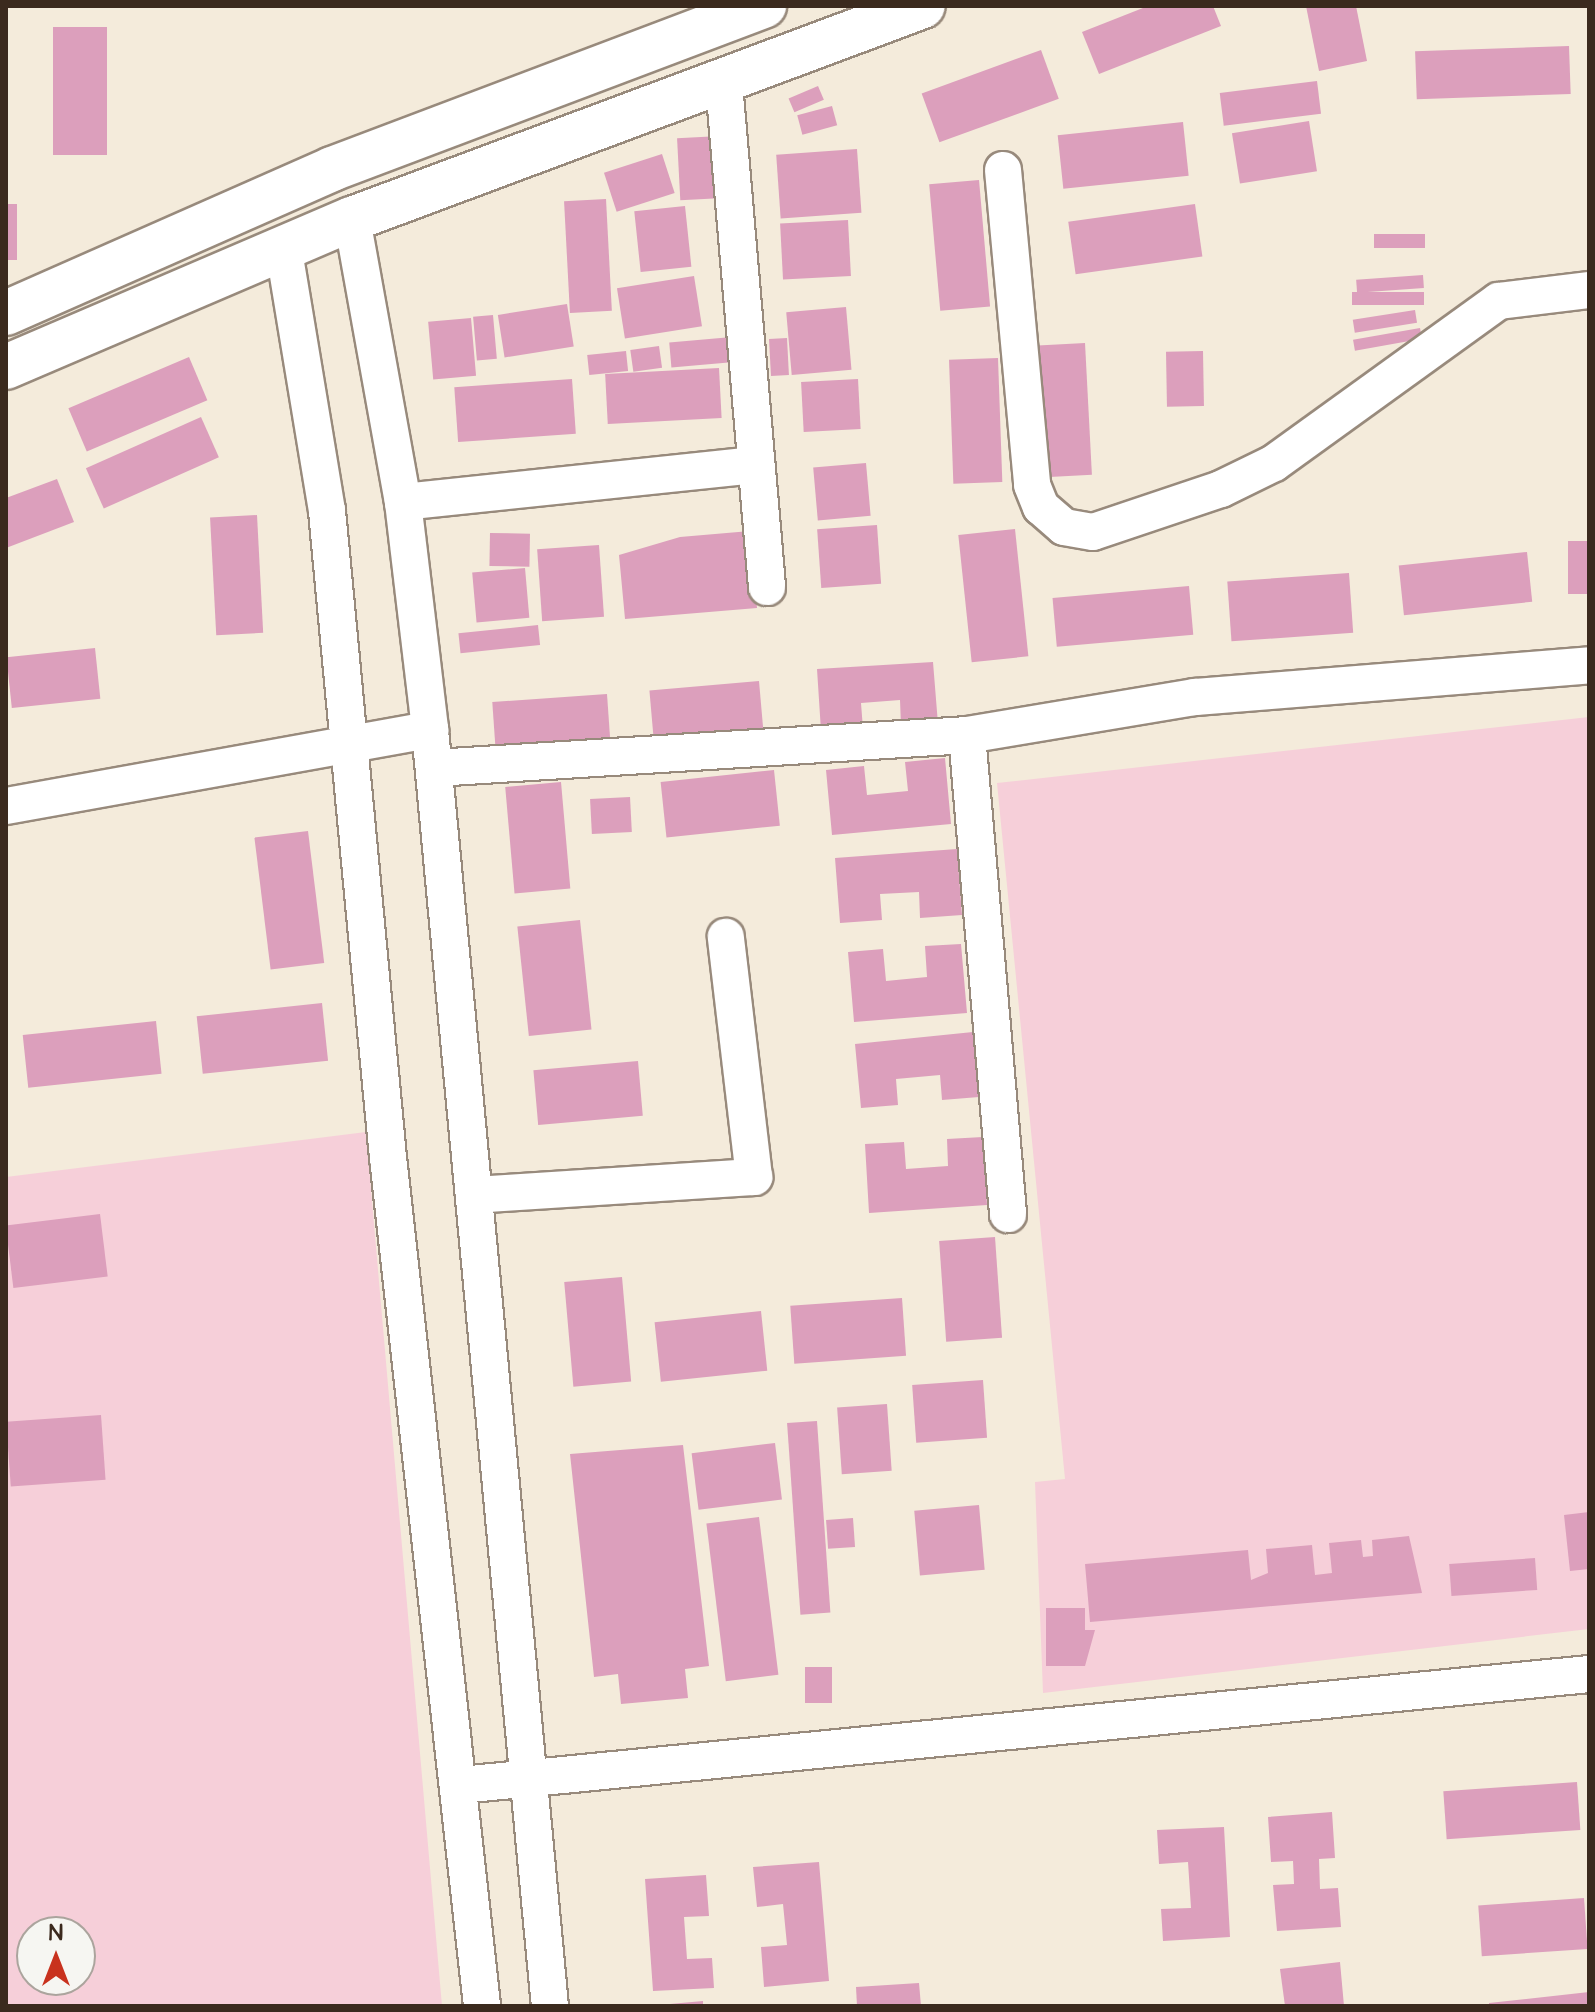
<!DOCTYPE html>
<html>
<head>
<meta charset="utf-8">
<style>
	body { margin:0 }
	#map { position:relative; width:1595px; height:2012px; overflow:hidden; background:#f4ebdb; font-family:"Architects Daughter",sans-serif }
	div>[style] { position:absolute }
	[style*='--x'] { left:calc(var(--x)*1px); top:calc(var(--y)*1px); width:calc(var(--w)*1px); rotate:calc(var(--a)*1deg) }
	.built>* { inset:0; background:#f6cfd9 }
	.building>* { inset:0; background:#dc9fbc; transform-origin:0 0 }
	.roads { filter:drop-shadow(2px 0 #988a7c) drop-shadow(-2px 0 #988a7c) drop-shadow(0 2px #988a7c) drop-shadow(0 -2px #988a7c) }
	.minor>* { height:36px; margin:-18px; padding:0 18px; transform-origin:18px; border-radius:18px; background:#fff }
	.major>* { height:44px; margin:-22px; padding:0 22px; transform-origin:22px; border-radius:22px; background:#fff }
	span { translate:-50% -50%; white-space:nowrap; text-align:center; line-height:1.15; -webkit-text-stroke:6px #f6f6f2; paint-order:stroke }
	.frame { position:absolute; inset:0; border:8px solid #3b2a1e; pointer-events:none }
	.north { position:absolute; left:16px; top:1916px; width:80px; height:80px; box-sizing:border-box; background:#f6f6f2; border:2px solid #aba49d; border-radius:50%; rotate:0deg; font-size:22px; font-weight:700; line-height:32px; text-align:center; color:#3b2a1e }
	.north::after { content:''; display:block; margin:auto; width:28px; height:36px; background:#c8321e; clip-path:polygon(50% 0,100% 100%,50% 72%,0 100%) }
</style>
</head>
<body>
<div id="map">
	<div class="built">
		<i style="clip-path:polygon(1589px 717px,1589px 1629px,1043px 1693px,1035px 1482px,1065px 1479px,997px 783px)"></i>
		<i style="clip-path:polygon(evenodd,366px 1132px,442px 2006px,6px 2006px,6px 1177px,366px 1132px,32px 1932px,80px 1932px,80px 1980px,32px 1980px,32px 1932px)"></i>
	</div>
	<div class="building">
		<i style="clip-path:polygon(1148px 6px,1213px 6px,1221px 26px,1099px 74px,1082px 32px)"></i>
		<i style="clip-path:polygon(1306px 6px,1356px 6px,1367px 61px,1319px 71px)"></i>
		<i style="left:53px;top:27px;width:54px;height:128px"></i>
		<i style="left:1569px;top:46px;width:48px;height:154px;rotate:88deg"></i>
		<i style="left:1041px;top:50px;width:52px;height:127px;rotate:70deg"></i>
		<i style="left:1317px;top:81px;width:33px;height:98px;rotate:83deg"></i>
		<i style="left:818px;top:86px;width:15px;height:32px;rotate:67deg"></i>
		<i style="left:832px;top:106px;width:20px;height:36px;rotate:75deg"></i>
		<i style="left:1309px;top:121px;width:51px;height:78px;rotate:81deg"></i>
		<i style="left:1183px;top:122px;width:54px;height:126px;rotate:84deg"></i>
		<i style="left:720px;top:136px;width:62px;height:43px;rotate:87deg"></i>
		<i style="left:857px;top:149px;width:64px;height:81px;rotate:86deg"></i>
		<i style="left:662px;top:154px;width:41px;height:61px;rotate:72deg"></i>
		<i style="left:979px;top:180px;width:127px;height:50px;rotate:85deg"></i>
		<i style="left:606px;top:199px;width:112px;height:42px;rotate:87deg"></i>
		<i style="left:6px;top:204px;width:11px;height:56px"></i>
		<i style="left:1195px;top:204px;width:53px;height:128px;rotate:82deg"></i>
		<i style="left:685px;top:206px;width:61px;height:51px;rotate:84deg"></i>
		<i style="left:848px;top:220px;width:56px;height:68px;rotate:87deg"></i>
		<i style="left:1374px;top:234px;width:51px;height:14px"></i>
		<i style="left:1423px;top:275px;width:13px;height:67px;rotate:86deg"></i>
		<i style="left:694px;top:276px;width:51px;height:78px;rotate:81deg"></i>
		<i style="left:1424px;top:292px;width:13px;height:72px;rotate:90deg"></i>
		<i style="left:567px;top:304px;width:43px;height:70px;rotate:81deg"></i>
		<i style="left:846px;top:307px;width:63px;height:60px;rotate:85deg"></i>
		<i style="left:1415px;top:310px;width:13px;height:63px;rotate:81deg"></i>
		<i style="left:493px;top:315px;width:44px;height:20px;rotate:85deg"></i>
		<i style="left:471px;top:318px;width:58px;height:43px;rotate:85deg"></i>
		<i style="left:1420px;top:328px;width:11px;height:68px;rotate:80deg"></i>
		<i style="left:732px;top:337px;width:25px;height:63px;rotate:85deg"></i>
		<i style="left:787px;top:338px;width:37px;height:18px;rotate:87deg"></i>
		<i style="left:1085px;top:343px;width:132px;height:52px;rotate:87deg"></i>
		<i style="left:659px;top:346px;width:22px;height:29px;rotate:82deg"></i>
		<i style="left:626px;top:351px;width:20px;height:39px;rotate:84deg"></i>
		<i style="left:1203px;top:351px;width:55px;height:37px;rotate:89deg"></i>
		<i style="left:189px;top:357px;width:47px;height:131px;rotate:67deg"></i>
		<i style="left:998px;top:358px;width:124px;height:49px;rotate:88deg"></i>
		<i style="left:719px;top:368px;width:50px;height:114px;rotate:87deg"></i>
		<i style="left:572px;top:379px;width:55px;height:118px;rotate:86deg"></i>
		<i style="left:858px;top:379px;width:50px;height:57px;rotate:87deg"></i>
		<i style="left:201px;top:417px;width:44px;height:126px;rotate:66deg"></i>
		<i style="left:866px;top:463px;width:53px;height:53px;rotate:85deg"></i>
		<i style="clip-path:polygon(57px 479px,74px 522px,6px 548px,6px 498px)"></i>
		<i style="left:257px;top:515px;width:118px;height:47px;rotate:87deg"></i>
		<i style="left:877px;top:525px;width:59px;height:60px;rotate:86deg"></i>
		<i style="left:1015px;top:529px;width:128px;height:57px;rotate:84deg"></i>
		<i style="clip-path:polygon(750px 531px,757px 608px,625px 619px,619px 555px,680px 537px)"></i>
		<i style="left:490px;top:533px;width:40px;height:33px;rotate:1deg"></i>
		<i style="left:1568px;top:541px;width:21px;height:53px"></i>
		<i style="left:599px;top:545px;width:72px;height:62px;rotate:86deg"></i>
		<i style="left:1527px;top:552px;width:50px;height:129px;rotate:84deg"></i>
		<i style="left:525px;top:568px;width:50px;height:53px;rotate:85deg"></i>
		<i style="left:1349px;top:573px;width:60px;height:122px;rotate:86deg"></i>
		<i style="left:1189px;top:586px;width:49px;height:137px;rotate:85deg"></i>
		<i style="left:538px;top:625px;width:20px;height:80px;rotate:84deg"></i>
		<i style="left:95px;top:648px;width:51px;height:89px;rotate:84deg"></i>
		<i style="clip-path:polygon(933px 662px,938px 724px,901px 726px,900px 700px,861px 703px,863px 729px,821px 731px,817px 669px)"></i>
		<i style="left:759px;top:681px;width:56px;height:110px;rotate:85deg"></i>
		<i style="left:607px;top:694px;width:54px;height:115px;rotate:86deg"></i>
		<i style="clip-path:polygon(945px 758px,951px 824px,832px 835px,826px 770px,864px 766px,867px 795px,908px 791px,905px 762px)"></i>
		<i style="left:774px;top:770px;width:56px;height:114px;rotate:84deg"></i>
		<i style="left:561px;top:782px;width:107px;height:56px;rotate:85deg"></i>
		<i style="left:630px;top:797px;width:35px;height:40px;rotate:87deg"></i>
		<i style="left:308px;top:831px;width:133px;height:54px;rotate:83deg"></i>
		<i style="clip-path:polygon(957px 849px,962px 915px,920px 918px,919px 892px,880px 894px,882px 920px,840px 923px,835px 858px)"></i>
		<i style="left:580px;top:920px;width:110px;height:63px;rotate:84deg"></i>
		<i style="clip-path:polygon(961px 944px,967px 1013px,854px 1022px,848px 952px,883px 949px,886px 981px,927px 977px,925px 946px)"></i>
		<i style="left:322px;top:1003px;width:58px;height:126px;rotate:84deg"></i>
		<i style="left:156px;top:1021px;width:53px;height:134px;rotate:84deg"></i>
		<i style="clip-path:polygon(973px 1032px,979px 1097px,942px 1100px,940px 1075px,896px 1079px,898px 1105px,861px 1108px,855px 1044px)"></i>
		<i style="left:638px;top:1061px;width:55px;height:105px;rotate:85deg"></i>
		<i style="clip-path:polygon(983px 1137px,987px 1205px,869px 1213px,865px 1144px,904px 1142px,906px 1169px,948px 1166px,947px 1139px)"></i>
		<i style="left:100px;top:1214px;width:63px;height:95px;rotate:83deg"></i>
		<i style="left:995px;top:1237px;width:101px;height:56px;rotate:86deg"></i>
		<i style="left:622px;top:1277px;width:105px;height:58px;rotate:85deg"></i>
		<i style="left:902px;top:1298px;width:58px;height:112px;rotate:86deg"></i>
		<i style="left:761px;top:1311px;width:60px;height:107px;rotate:84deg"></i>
		<i style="left:983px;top:1380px;width:58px;height:71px;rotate:86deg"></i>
		<i style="left:887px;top:1404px;width:67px;height:50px;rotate:86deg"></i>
		<i style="left:101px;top:1415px;width:65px;height:95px;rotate:86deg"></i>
		<i style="left:817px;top:1421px;width:192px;height:30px;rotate:86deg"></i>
		<i style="left:775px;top:1443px;width:57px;height:84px;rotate:83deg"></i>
		<i style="clip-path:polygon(683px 1445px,709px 1666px,685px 1669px,688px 1698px,621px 1704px,618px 1674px,594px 1677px,570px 1454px)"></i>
		<i style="left:979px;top:1505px;width:65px;height:65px;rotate:85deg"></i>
		<i style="clip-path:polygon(1589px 1512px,1589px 1569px,1570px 1571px,1564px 1515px)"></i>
		<i style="left:759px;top:1517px;width:159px;height:53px;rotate:83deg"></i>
		<i style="left:853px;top:1518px;width:29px;height:27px;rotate:86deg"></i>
		<i style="clip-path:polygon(1409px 1536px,1422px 1593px,1090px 1622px,1085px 1564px,1248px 1550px,1251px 1580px,1268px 1573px,1266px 1549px,1312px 1545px,1315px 1575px,1332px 1573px,1329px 1543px,1361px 1540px,1363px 1557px,1373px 1556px,1372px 1540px)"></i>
		<i style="left:1535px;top:1558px;width:32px;height:86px;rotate:86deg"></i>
		<i style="clip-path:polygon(1046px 1608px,1085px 1608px,1085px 1630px,1095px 1630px,1085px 1666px,1046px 1666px)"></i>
		<i style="left:805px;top:1667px;width:27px;height:36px"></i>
		<i style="left:1577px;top:1782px;width:48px;height:134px;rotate:86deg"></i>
		<i style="clip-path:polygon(1332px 1812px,1335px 1858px,1319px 1859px,1320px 1889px,1338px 1888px,1341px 1927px,1277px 1931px,1273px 1885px,1294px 1884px,1293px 1861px,1271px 1862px,1268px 1817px)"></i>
		<i style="clip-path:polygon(1224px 1827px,1230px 1937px,1163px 1941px,1161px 1909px,1191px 1908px,1188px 1862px,1159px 1864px,1157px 1830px)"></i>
		<i style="clip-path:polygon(819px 1862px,829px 1981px,764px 1987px,761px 1947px,787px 1945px,783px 1904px,757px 1907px,753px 1867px)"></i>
		<i style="clip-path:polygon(706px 1875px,709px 1916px,684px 1917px,687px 1959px,712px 1958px,714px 1988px,653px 1991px,645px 1879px)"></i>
		<i style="left:1584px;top:1898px;width:51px;height:106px;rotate:86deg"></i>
		<i style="clip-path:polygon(1340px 1962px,1344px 2006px,1285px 2006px,1280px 1969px)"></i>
		<i style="clip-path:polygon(919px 1983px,921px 2006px,857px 2006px,856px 1987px)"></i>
		<i style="clip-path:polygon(1589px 1992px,1589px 2006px,1489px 2006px,1489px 2003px)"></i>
		<i style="clip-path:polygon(703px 2001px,703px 2006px,670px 2006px,670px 2004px)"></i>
	</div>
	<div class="roads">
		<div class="minor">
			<i style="--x:724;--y:84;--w:505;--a:85.11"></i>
			<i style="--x:1003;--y:170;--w:316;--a:84.7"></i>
			<i style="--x:1032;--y:485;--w:24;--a:68"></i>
			<i style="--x:1041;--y:507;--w:30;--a:41"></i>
			<i style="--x:1064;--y:527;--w:29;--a:10"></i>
			<i style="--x:1093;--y:532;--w:135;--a:-18.6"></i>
			<i style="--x:1221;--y:489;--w:59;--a:-26.1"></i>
			<i style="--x:1274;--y:463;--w:277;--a:-35.8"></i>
			<i style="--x:1499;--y:301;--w:91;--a:-7"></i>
			<i style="--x:352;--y:219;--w:288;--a:79.8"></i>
			<i style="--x:403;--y:502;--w:230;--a:83.2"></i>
			<i style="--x:430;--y:730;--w:1282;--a:84.63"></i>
			<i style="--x:284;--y:251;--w:264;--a:80.6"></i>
			<i style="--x:327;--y:511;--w:649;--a:84.61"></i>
			<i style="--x:388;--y:1157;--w:854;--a:83.68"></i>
			<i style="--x:403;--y:502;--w:355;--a:-6"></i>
			<i style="--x:967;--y:735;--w:481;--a:85.1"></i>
			<i style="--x:434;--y:768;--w:534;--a:-3.54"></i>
			<i style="--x:967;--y:735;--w:231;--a:-9.5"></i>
			<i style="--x:1195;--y:697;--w:395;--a:-4.6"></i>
			<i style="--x:6;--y:806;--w:431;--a:-10.2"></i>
			<i style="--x:474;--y:1195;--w:281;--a:-3.7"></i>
			<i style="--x:754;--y:1177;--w:242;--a:-96.7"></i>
			<i style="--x:461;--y:1785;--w:1133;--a:-5.62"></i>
		</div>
		<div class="major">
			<i style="--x:6;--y:313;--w:356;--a:-23.8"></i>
			<i style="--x:332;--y:169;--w:462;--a:-20.7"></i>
			<i style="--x:6;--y:367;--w:376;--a:-23.2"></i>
			<i style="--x:352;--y:219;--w:609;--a:-20.46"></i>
		</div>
	</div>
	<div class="frame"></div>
	<div class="north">N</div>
</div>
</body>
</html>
